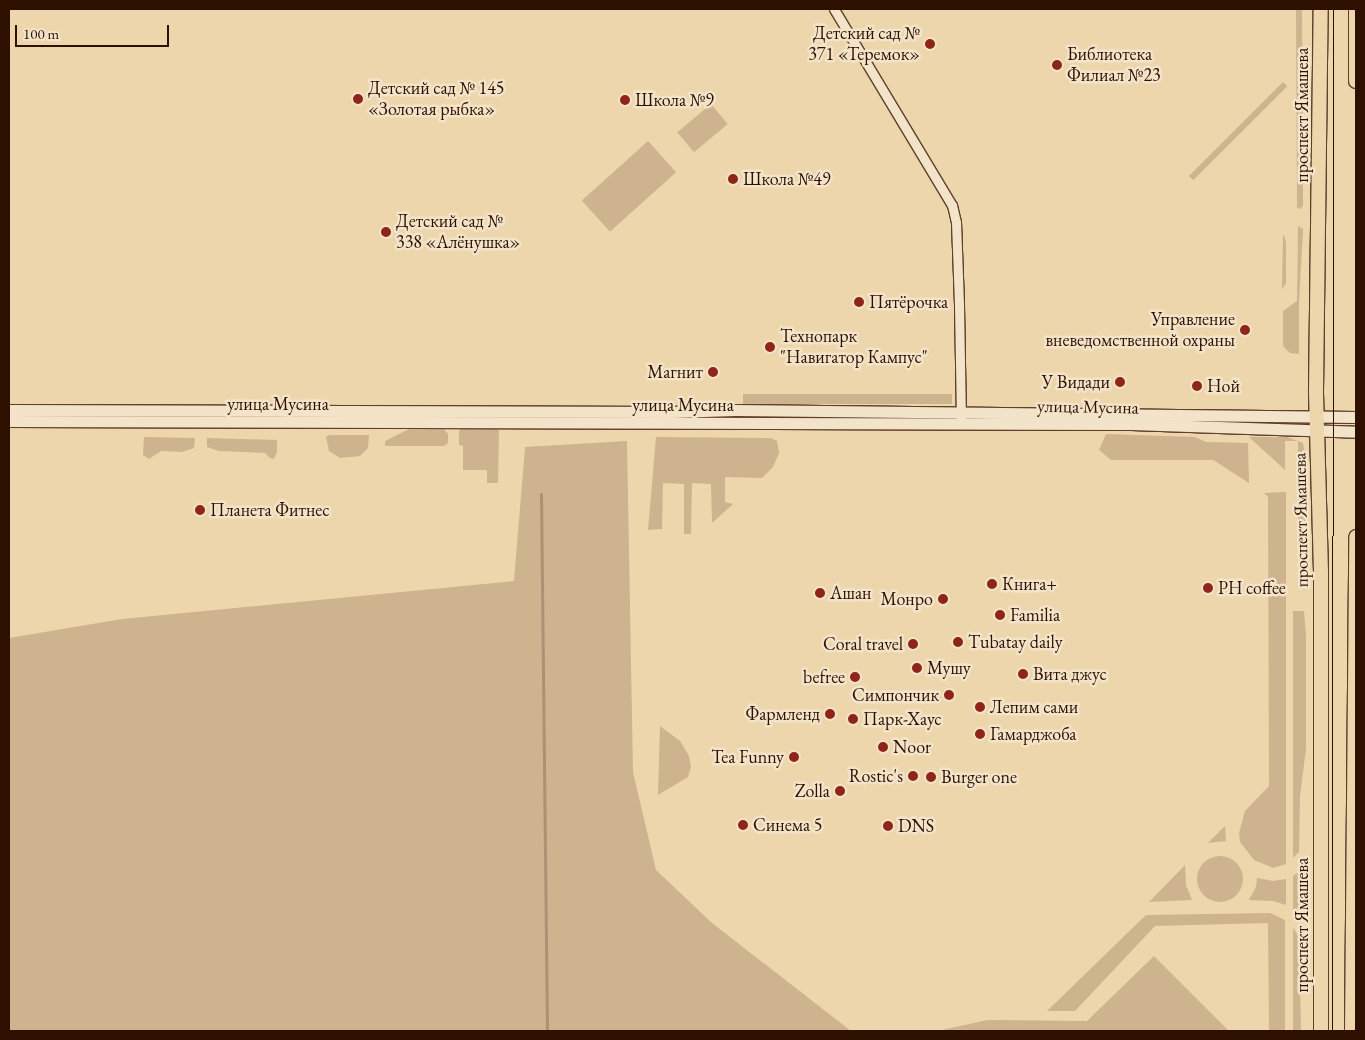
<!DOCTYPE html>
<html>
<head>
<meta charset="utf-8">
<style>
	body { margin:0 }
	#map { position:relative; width:1365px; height:1040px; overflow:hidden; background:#edd5ac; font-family:"EB Garamond",serif }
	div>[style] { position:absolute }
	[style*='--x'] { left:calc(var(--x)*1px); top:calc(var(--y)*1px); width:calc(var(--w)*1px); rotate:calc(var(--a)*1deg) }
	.green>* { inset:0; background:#cdb48f; transform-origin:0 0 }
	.round { border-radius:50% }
	.stream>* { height:3px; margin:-1.5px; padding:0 1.5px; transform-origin:1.5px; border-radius:1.5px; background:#ac9272 }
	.roads { filter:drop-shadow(1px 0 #5e412b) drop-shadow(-1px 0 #5e412b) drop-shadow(0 1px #5e412b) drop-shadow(0 -1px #5e412b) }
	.minor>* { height:9px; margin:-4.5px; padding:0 4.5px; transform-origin:4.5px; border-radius:4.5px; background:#f3e4c9 }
	.tertiary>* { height:11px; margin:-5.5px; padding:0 5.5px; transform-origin:5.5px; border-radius:5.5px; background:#f3e4c9 }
	.primary>* { height:14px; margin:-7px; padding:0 7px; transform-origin:7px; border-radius:7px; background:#edd5ac }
	.tram>* { height:1px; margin:-0.5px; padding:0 0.5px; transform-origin:0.5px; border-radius:0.5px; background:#2e1000 }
	.dots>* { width:14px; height:14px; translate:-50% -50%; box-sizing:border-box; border:2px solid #f3e4c9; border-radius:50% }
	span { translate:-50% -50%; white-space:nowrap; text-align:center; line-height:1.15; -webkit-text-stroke:5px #f3e4c9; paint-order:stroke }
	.poi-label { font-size:18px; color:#2e1000 }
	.right { translate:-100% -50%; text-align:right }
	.left { translate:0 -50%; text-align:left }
	.street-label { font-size:18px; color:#2e1000 }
	.frame { position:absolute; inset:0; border:10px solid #2e1000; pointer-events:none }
	.scale { position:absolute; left:15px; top:25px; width:154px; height:22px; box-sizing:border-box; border:2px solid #2e1000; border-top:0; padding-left:6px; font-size:15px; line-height:18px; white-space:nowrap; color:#2e1000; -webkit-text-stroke:4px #f3e4c9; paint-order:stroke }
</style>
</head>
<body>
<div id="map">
	<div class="green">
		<i style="clip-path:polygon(1296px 9px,1302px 9px,1303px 206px,1300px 209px,1297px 208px)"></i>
		<i style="left:1283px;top:82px;width:6px;height:133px;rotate:45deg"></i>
		<i style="left:711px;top:104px;width:26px;height:44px;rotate:50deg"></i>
		<i style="left:648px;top:141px;width:42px;height:89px;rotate:48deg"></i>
		<i style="clip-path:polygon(1298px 226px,1303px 229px,1299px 303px,1299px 354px,1290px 353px,1283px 346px,1283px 311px,1297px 301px)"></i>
		<i style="clip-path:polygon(1283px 234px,1286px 241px,1286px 283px,1282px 289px)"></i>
		<i style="left:743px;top:394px;width:209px;height:10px"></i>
		<i style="clip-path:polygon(415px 426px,442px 427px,448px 434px,448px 443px,444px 446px,385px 446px,385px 441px)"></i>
		<i style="clip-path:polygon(494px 426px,499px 430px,498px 483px,487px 483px,487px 470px,463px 470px,463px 446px,459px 445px,459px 431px,462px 427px)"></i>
		<i style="clip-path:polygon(1106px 434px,1195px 437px,1206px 442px,1248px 443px,1249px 483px,1213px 460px,1111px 460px,1099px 450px)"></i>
		<i style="clip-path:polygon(329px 435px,369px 435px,368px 448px,360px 456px,340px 458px,329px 451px,326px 437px)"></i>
		<i style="clip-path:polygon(144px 437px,195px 438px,194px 448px,182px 452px,161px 451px,149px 459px,143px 455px)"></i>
		<i style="clip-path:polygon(656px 437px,771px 438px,777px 441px,779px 453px,773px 467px,762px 478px,725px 477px,725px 502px,733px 504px,712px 523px,711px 484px,692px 483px,691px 534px,684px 534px,684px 484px,663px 483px,662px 529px,648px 530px)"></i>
		<i style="clip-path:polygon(1249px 437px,1287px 437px,1303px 443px,1307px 467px,1307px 500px,1303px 501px,1303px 507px,1307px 507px,1304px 551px,1298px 552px,1298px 441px,1285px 441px,1285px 470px)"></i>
		<i style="clip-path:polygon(207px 438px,277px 440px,277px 452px,274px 459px,270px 458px,265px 453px,219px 451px,207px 447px)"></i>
		<i style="clip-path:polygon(627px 441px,633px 772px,656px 870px,712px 923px,851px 1031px,9px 1031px,9px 638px,122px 619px,514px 581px,525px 447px)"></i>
		<i style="clip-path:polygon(1286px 492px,1286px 864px,1273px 868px,1254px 860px,1240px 842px,1239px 833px,1245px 811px,1269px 786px,1268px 497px,1264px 493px)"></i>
		<i style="clip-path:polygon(1293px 611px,1304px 611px,1306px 636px,1306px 749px,1300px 796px,1299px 852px,1293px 858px)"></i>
		<i style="clip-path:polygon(660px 726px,680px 741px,689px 756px,691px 767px,688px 777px,658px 795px)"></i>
		<i style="clip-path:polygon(1225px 826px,1226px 841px,1208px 843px)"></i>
		<i class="round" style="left:1197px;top:856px;width:46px;height:46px"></i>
		<i style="clip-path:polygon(1185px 865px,1186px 885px,1192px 900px,1149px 902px)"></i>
		<i style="clip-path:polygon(1299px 872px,1299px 917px,1293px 913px,1293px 876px)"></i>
		<i style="clip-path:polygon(1257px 878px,1273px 881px,1286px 879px,1286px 905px,1273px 901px,1249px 900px,1256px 887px)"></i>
		<i style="clip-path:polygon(1270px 913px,1285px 920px,1285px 1031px,1269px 1031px,1268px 923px,1155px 926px,1075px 1011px,1047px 1011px,1146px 915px)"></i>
		<i style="clip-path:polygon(1293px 928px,1299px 937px,1301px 1031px,1293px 1031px)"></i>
		<i style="clip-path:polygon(1154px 956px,1229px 1031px,937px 1031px,988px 1020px,1087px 1021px)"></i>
	</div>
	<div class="stream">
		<i style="--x:541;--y:494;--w:537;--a:89.36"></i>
	</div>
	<div class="roads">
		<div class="minor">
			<i style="--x:834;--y:9;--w:229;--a:59"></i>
			<i style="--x:952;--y:205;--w:17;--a:77"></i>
			<i style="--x:956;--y:222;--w:83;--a:87.9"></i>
			<i style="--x:959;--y:305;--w:113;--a:89"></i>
		</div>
		<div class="tertiary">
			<i style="--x:9;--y:410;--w:662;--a:0.17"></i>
			<i style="--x:671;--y:412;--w:64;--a:-1.8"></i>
			<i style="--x:735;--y:410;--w:621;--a:0.65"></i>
			<i style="--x:9;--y:421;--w:1122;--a:0.15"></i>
			<i style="--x:1131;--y:424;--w:225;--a:2"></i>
		</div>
		<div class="primary">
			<i style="--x:1356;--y:9;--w:72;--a:90"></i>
			<i style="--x:1321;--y:1031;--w:459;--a:-90"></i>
			<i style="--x:1321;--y:572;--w:181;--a:-91.6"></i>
			<i style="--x:1316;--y:391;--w:382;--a:-89.3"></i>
			<i style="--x:1352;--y:1031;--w:494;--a:-89.5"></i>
		</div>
	</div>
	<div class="tram">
		<i style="--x:1332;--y:1031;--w:1022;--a:-89.94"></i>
	</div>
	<div class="dots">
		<i style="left:930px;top:44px;background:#8f2418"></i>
		<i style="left:1057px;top:65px;background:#8f2418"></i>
		<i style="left:358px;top:99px;background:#8f2418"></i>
		<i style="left:625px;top:100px;background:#8f2418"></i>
		<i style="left:733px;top:179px;background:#8f2418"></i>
		<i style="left:386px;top:232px;background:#8f2418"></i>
		<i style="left:859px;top:302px;background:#8f2418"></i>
		<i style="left:1245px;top:330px;background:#8f2418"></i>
		<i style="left:770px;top:347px;background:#8f2418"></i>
		<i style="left:713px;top:372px;background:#8f2418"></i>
		<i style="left:1120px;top:382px;background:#8f2418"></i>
		<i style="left:1197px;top:386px;background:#8f2418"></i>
		<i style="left:200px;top:510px;background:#8f2418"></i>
		<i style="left:992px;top:584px;background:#8f2418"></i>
		<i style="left:1208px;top:588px;background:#8f2418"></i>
		<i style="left:820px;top:593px;background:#8f2418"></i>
		<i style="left:943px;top:599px;background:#8f2418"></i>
		<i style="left:1000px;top:615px;background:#8f2418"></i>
		<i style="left:958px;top:642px;background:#8f2418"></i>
		<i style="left:913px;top:644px;background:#8f2418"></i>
		<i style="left:917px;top:668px;background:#8f2418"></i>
		<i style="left:1023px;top:674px;background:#8f2418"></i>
		<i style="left:855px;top:677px;background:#8f2418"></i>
		<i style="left:949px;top:695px;background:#8f2418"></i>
		<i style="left:980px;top:707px;background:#8f2418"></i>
		<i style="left:830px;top:714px;background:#8f2418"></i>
		<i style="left:853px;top:719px;background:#8f2418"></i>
		<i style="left:980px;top:734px;background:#8f2418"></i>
		<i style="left:883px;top:747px;background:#8f2418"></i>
		<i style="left:794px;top:757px;background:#8f2418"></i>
		<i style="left:913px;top:776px;background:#8f2418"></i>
		<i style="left:931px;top:777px;background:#8f2418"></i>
		<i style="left:840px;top:791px;background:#8f2418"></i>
		<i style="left:743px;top:825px;background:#8f2418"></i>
		<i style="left:888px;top:826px;background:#8f2418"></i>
	</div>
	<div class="poi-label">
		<span class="right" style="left:920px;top:44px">Детский сад №<br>371 «Теремок»</span>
		<span class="left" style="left:1067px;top:65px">Библиотека<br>Филиал №23</span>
		<span class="left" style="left:368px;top:99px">Детский сад № 145<br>«Золотая рыбка»</span>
		<span class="left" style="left:635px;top:100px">Школа №9</span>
		<span class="left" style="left:743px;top:179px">Школа №49</span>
		<span class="left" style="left:396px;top:232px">Детский сад №<br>338 «Алёнушка»</span>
		<span class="left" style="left:869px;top:302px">Пятёрочка</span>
		<span class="right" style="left:1235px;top:330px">Управление<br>вневедомственной охраны</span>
		<span class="left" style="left:780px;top:347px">Технопарк<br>"Навигатор Кампус"</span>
		<span class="right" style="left:703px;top:372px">Магнит</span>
		<span class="right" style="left:1110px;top:382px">У Видади</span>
		<span class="left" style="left:1207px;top:386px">Ной</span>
		<span class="left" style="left:210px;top:510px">Планета Фитнес</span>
		<span class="left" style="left:1002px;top:584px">Книга+</span>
		<span class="left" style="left:1218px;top:588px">PH coffee</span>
		<span class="left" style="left:830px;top:593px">Ашан</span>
		<span class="right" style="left:933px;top:599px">Монро</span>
		<span class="left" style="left:1010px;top:615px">Familia</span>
		<span class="left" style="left:968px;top:642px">Tubatay daily</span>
		<span class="right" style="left:903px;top:644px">Coral travel</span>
		<span class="left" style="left:927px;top:668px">Мушу</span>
		<span class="left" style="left:1033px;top:674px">Вита джус</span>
		<span class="right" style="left:845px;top:677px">befree</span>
		<span class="right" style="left:939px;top:695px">Симпончик</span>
		<span class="left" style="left:990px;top:707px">Лепим сами</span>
		<span class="right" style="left:820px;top:714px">Фармленд</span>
		<span class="left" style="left:863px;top:719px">Парк-Хаус</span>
		<span class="left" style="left:990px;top:734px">Гамарджоба</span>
		<span class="left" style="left:893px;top:747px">Noor</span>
		<span class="right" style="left:784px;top:757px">Tea Funny</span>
		<span class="right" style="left:903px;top:776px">Rostiс's</span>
		<span class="left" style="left:941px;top:777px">Burger one</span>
		<span class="right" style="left:830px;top:791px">Zolla</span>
		<span class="left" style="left:753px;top:825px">Синема 5</span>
		<span class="left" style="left:898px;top:826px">DNS</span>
	</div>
	<div class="street-label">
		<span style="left:1302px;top:115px;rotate:-90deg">проспект Ямашева</span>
		<span style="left:278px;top:404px">улица Мусина</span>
		<span style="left:683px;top:405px">улица Мусина</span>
		<span style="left:1088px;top:407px;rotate:1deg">улица Мусина</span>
		<span style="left:1301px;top:520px;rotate:-91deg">проспект Ямашева</span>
		<span style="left:1302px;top:925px;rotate:-90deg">проспект Ямашева</span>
	</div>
	<div class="frame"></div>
	<div class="scale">100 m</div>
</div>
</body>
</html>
